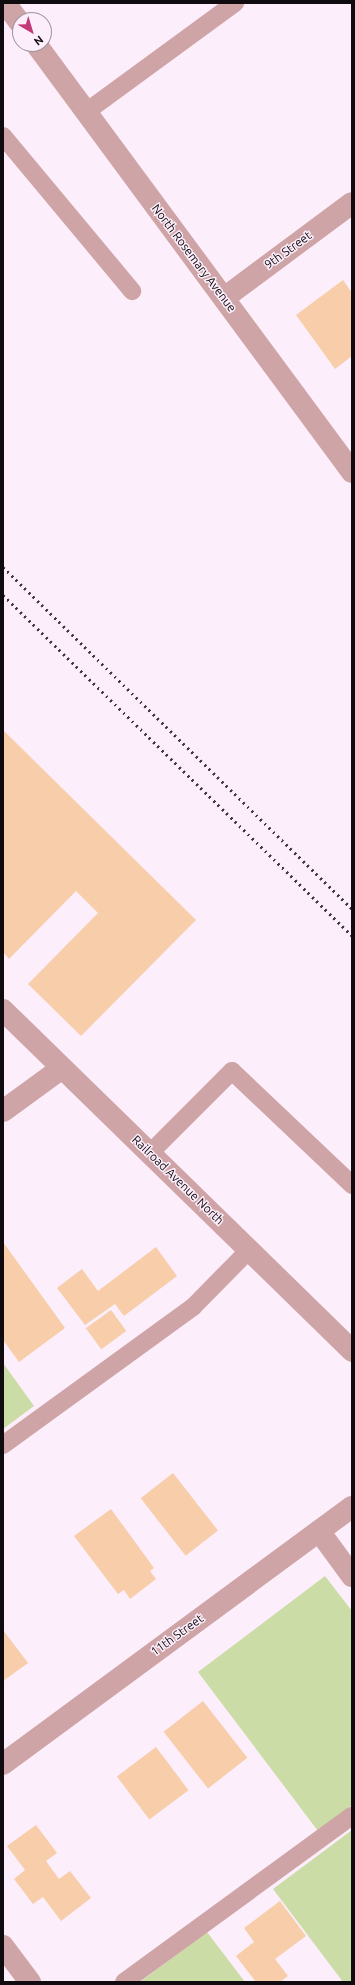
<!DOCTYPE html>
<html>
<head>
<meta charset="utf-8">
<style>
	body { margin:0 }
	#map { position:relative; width:355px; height:1985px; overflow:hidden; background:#fceefb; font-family:Ubuntu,sans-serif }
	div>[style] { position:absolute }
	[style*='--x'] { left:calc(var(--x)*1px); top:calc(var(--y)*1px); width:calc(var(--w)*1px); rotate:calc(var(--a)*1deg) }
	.green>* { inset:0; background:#ccdca6 }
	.building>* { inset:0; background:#f8cdaa; transform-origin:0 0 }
	.service>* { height:18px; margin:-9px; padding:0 9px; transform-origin:9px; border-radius:9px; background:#cfa4a6 }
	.minor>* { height:22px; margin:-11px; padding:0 11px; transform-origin:11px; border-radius:11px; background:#cfa4a6 }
	.rail>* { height:3px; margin-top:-1.5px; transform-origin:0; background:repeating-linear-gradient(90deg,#3f393f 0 2px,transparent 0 6px) }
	span { translate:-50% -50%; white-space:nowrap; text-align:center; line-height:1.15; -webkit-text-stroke:3px #fceefb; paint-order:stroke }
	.street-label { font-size:12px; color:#0f0b0f }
	.frame { position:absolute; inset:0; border:4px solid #0f0b0f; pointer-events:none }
	.north { position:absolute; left:12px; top:12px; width:40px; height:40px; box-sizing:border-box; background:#fceefb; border:1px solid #9d939d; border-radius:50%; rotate:142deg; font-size:11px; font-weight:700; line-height:16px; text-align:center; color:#0f0b0f }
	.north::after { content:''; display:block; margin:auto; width:14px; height:18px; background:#c23a77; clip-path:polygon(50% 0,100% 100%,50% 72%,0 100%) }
</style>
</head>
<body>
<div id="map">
	<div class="green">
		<i style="clip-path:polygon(3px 1363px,34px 1406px,3px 1429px)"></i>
		<i style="clip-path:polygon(325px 1576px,352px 1611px,352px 1805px,318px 1831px,198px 1672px)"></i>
		<i style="clip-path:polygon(352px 1830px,352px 1982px,343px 1982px,273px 1889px)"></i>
		<i style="clip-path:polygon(207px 1932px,245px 1982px,140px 1982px)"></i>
	</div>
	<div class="building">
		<i style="clip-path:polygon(343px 280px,352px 293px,352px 356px,335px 369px,296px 315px)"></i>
		<i style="clip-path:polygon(3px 730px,196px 920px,81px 1036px,28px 984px,98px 913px,76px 891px,9px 959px,3px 952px)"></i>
		<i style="clip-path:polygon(3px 1242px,65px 1328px,19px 1362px,3px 1340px)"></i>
		<i style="clip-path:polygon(156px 1247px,177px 1276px,124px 1316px,115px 1304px,85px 1325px,57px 1288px,82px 1269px,98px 1291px)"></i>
		<i style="left:111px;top:1310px;width:26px;height:31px;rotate:54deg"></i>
		<i style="left:173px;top:1473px;width:73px;height:41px;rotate:52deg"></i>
		<i style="clip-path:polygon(111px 1509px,154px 1568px,150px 1571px,156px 1579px,130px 1599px,124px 1590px,118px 1594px,74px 1536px)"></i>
		<i style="clip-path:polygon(3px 1630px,28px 1663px,3px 1681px)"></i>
		<i style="left:203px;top:1701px;width:72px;height:50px;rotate:52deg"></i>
		<i style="left:156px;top:1747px;width:54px;height:49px;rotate:53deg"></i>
		<i style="clip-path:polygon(36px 1825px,57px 1853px,46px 1861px,59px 1879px,70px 1871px,91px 1898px,61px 1921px,43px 1897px,33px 1904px,14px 1879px,25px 1870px,7px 1846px)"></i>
		<i style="clip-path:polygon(280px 1901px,306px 1936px,275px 1959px,288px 1976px,280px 1982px,256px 1982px,236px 1956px,254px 1942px,244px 1928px)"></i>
	</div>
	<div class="service">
		<i style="--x:86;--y:112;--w:185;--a:-36.2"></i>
		<i style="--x:3;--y:136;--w:202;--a:50.2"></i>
		<i style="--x:150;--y:1153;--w:116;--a:-45"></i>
		<i style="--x:232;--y:1071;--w:166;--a:43.5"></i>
		<i style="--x:3;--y:1445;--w:235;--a:-36"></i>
		<i style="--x:193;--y:1307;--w:80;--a:-45.5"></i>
		<i style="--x:124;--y:1982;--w:282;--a:-36.1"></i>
	</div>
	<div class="minor">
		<i style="--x:5;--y:3;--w:25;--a:53"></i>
		<i style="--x:36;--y:44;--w:532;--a:53.56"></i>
		<i style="--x:224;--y:298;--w:159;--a:-36.6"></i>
		<i style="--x:3;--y:1010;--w:488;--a:44.3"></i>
		<i style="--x:3;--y:1111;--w:73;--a:-36.1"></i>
		<i style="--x:319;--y:1531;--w:56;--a:53.7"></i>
		<i style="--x:3;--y:1764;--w:433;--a:-36.4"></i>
		<i style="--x:3;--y:1946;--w:45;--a:53.1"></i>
	</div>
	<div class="rail">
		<i style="--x:3;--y:567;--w:489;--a:44.4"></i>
		<i style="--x:3;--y:595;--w:488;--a:44.3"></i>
	</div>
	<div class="street-label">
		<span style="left:288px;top:250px;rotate:-36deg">9th Street</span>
		<span style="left:194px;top:258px;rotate:53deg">North Rosemary Avenue</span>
		<span style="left:178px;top:1180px;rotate:44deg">Railroad Avenue North</span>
		<span style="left:177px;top:1635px;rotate:-36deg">11th Street</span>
	</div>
	<div class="frame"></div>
	<div class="north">N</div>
</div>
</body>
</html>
